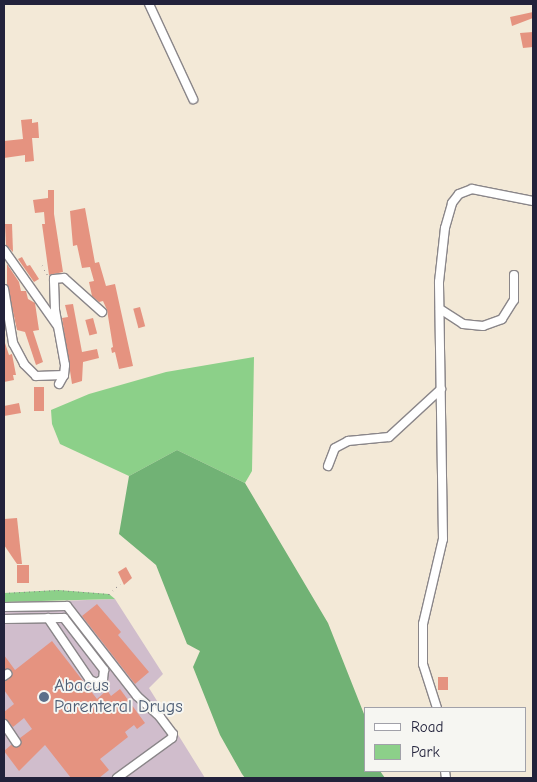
<!DOCTYPE html>
<html>
<head>
<meta charset="utf-8">
<style>
	body { margin:0 }
	#map { position:relative; width:537px; height:782px; overflow:hidden; background:#f3e9d7; font-family:"Comic Neue",sans-serif }
	div>[style] { position:absolute }
	[style*='--x'] { left:calc(var(--x)*1px); top:calc(var(--y)*1px); width:calc(var(--w)*1px); rotate:calc(var(--a)*1deg) }
	.industrial>* { inset:0; background:#d0bdcc }
	.green>* { inset:0; background:#8cd089 }
	.forest>* { inset:0; background:#71b275 }
	.building>* { inset:0; background:#e59380; transform-origin:0 0 }
	.path>* { height:1px; margin-top:-0.5px; transform-origin:0; background:repeating-linear-gradient(90deg,#8a8689 0 1px,transparent 0 5px) }
	.roads { filter:drop-shadow(1px 0 #8a8689) drop-shadow(-1px 0 #8a8689) drop-shadow(0 1px #8a8689) drop-shadow(0 -1px #8a8689) }
	.minor>* { height:8px; margin:-4px; padding:0 4px; transform-origin:4px; border-radius:4px; background:#fff }
	.dots>* { width:14px; height:14px; translate:-50% -50%; box-sizing:border-box; border:2px solid #f6f6f2; border-radius:50% }
	span { translate:-50% -50%; white-space:nowrap; text-align:center; line-height:1.15; -webkit-text-stroke:4px #f6f6f2; paint-order:stroke }
	.service-label { font-size:18px; color:#4e5e75 }
	.left { translate:0 -50%; text-align:left }
	.frame { position:absolute; inset:0; border:5px solid #22223b; pointer-events:none }
	.legend { position:absolute; left:364px; top:707px; width:162px; height:65px; box-sizing:border-box; background:#f6f6f2; border:1px solid #a1a1a9; margin:0; padding:6px 9px; list-style:none; font-size:15px; color:#22223b }
	.legend li { display:flex; align-items:center; gap:10px; height:25px }
	.legend b { width:25px; border:1px solid #a1a1a9 }
</style>
</head>
<body>
<div id="map">
	<div class="industrial">
		<i style="clip-path:polygon(115px 599px,163px 674px,149px 688px,205px 778px,4px 778px,4px 603px)"></i>
	</div>
	<div class="green">
		<i style="clip-path:polygon(254px 357px,252px 471px,245px 483px,177px 450px,129px 476px,60px 444px,52px 424px,51px 410px,89px 394px,166px 372px)"></i>
		<i style="clip-path:polygon(58px 590px,109px 594px,115px 599px,4px 602px,4px 593px)"></i>
	</div>
	<div class="forest">
		<i style="clip-path:polygon(177px 450px,245px 483px,328px 623px,366px 719px,366px 771px,380px 771px,385px 778px,245px 778px,242px 774px,220px 735px,193px 667px,200px 651px,187px 644px,156px 565px,119px 534px,129px 476px)"></i>
	</div>
	<div class="building">
		<i style="clip-path:polygon(533px 12px,533px 18px,512px 26px,510px 17px)"></i>
		<i style="clip-path:polygon(533px 32px,533px 47px,523px 48px,520px 33px)"></i>
		<i style="clip-path:polygon(32px 119px,32px 123px,38px 122px,39px 138px,32px 138px,34px 161px,25px 162px,25px 155px,4px 158px,4px 141px,23px 139px,21px 120px)"></i>
		<i style="clip-path:polygon(48px 190px,54px 190px,54px 214px,63px 272px,49px 275px,42px 224px,45px 224px,44px 212px,35px 213px,33px 200px,48px 198px)"></i>
		<i style="clip-path:polygon(85px 208px,95px 263px,99px 262px,106px 286px,115px 284px,133px 366px,119px 369px,115px 352px,112px 353px,111px 348px,113px 347px,107px 310px,103px 301px,99px 302px,92px 296px,89px 282px,94px 281px,90px 267px,82px 268px,77px 245px,73px 246px,70px 211px)"></i>
		<i style="clip-path:polygon(5px 224px,12px 224px,13px 252px,6px 245px)"></i>
		<i style="clip-path:polygon(22px 257px,27px 266px,30px 265px,39px 279px,34px 282px,18px 259px)"></i>
		<i style="clip-path:polygon(7px 264px,19px 282px,21px 291px,26px 291px,28px 299px,35px 303px,39px 330px,33px 331px,43px 362px,36px 365px,25px 332px,17px 330px,7px 284px)"></i>
		<i style="clip-path:polygon(73px 304px,82px 352px,97px 349px,99px 358px,83px 362px,82px 381px,72px 384px,62px 318px,68px 317px,65px 305px)"></i>
		<i style="left:140px;top:307px;width:20px;height:7px;rotate:75deg"></i>
		<i style="left:93px;top:318px;width:16px;height:8px;rotate:75deg"></i>
		<i style="clip-path:polygon(4px 340px,9px 355px,12px 354px,16px 375px,13px 375px,14px 380px,4px 382px)"></i>
		<i style="left:34px;top:387px;width:10px;height:24px"></i>
		<i style="clip-path:polygon(19px 403px,21px 413px,4px 416px,4px 406px)"></i>
		<i style="clip-path:polygon(17px 518px,22px 564px,17px 564px,4px 545px,4px 519px)"></i>
		<i style="left:17px;top:565px;width:12px;height:18px"></i>
		<i style="clip-path:polygon(126px 567px,132px 578px,124px 585px,118px 572px)"></i>
		<i style="clip-path:polygon(97px 604px,121px 632px,118px 635px,149px 672px,135px 684px,82px 616px)"></i>
		<i style="clip-path:polygon(52px 641px,97px 699px,107px 690px,111px 696px,120px 689px,145px 723px,137px 729px,134px 725px,125px 732px,128px 737px,100px 759px,109px 770px,99px 778px,71px 778px,45px 745px,19px 771px,4px 751px,11px 745px,19px 746px,20px 738px,32px 729px,24px 718px,13px 727px,4px 718px,4px 712px,14px 704px,4px 690px,4px 682px,13px 674px,10px 669px,4px 669px,4px 655px,15px 670px)"></i>
		<i style="left:438px;top:677px;width:10px;height:13px"></i>
	</div>
	<div class="path">
		<i style="--x:42;--y:265;--w:13;--a:61"></i>
		<i style="--x:4;--y:593;--w:54;--a:-3.2"></i>
		<i style="--x:58;--y:590;--w:51;--a:4.5"></i>
		<i style="--x:109;--y:594;--w:15;--a:-42"></i>
	</div>
	<div class="roads">
		<div class="minor">
			<i style="--x:149;--y:4;--w:105;--a:65.1"></i>
			<i style="--x:4;--y:250;--w:92;--a:54.8"></i>
			<i style="--x:4;--y:289;--w:55;--a:80.5"></i>
			<i style="--x:13;--y:343;--w:24;--a:62"></i>
			<i style="--x:24;--y:364;--w:17;--a:45"></i>
			<i style="--x:36;--y:376;--w:28;--a:-2"></i>
			<i style="--x:64;--y:375;--w:10;--a:-84"></i>
			<i style="--x:65;--y:365;--w:56;--a:-100.3"></i>
			<i style="--x:55;--y:310;--w:31;--a:-92"></i>
			<i style="--x:54;--y:279;--w:10;--a:-6"></i>
			<i style="--x:64;--y:278;--w:51;--a:41.8"></i>
			<i style="--x:440;--y:309;--w:27;--a:33"></i>
			<i style="--x:463;--y:324;--w:20;--a:6"></i>
			<i style="--x:483;--y:326;--w:20;--a:-20"></i>
			<i style="--x:502;--y:319;--w:22;--a:-58"></i>
			<i style="--x:514;--y:300;--w:25;--a:-90"></i>
			<i style="--x:59;--y:384;--w:10;--a:-61"></i>
			<i style="--x:328;--y:466;--w:19;--a:-69"></i>
			<i style="--x:335;--y:448;--w:15;--a:-28"></i>
			<i style="--x:348;--y:441;--w:41;--a:-5.6"></i>
			<i style="--x:389;--y:437;--w:71;--a:-42.7"></i>
			<i style="--x:4;--y:607;--w:63;--a:-0.9"></i>
			<i style="--x:67;--y:606;--w:114;--a:52.1"></i>
			<i style="--x:137;--y:696;--w:31;--a:42"></i>
			<i style="--x:160;--y:717;--w:21;--a:53"></i>
			<i style="--x:173;--y:734;--w:4;--a:104"></i>
			<i style="--x:172;--y:738;--w:68;--a:144"></i>
			<i style="--x:4;--y:619;--w:57;--a:-1"></i>
			<i style="--x:61;--y:618;--w:3;--a:0"></i>
			<i style="--x:64;--y:618;--w:66;--a:52.4"></i>
			<i style="--x:104;--y:670;--w:9;--a:96"></i>
			<i style="--x:103;--y:679;--w:7;--a:146"></i>
			<i style="--x:97;--y:683;--w:8;--a:-157"></i>
			<i style="--x:90;--y:680;--w:75;--a:-124.1"></i>
			<i style="--x:4;--y:676;--w:4;--a:-34"></i>
			<i style="--x:437;--y:708;--w:46;--a:-107.7"></i>
			<i style="--x:423;--y:664;--w:40;--a:-90"></i>
			<i style="--x:423;--y:624;--w:87;--a:-76.8"></i>
			<i style="--x:443;--y:539;--w:257;--a:-90.9"></i>
			<i style="--x:439;--y:282;--w:54;--a:-83.7"></i>
			<i style="--x:445;--y:228;--w:26;--a:-74"></i>
			<i style="--x:452;--y:203;--w:11;--a:-52"></i>
			<i style="--x:459;--y:194;--w:14;--a:-21"></i>
			<i style="--x:472;--y:189;--w:62;--a:11.1"></i>
			<i style="--x:4;--y:724;--w:22;--a:56"></i>
			<i style="--x:445;--y:771;--w:7;--a:82"></i>
		</div>
	</div>
	<div class="dots">
		<i style="left:44px;top:697px;background:#5c6f8a"></i>
	</div>
	<div class="service-label">
		<span class="left" style="left:54px;top:697px">Abacus<br>Parenteral Drugs</span>
	</div>
	<div class="frame"></div>
	<ul class="legend">
	<li><b style="height:6px;background:#fff"></b>Road</li>
	<li><b style="height:14px;background:#8cd089"></b>Park</li>
	</ul>
</div>
</body>
</html>
